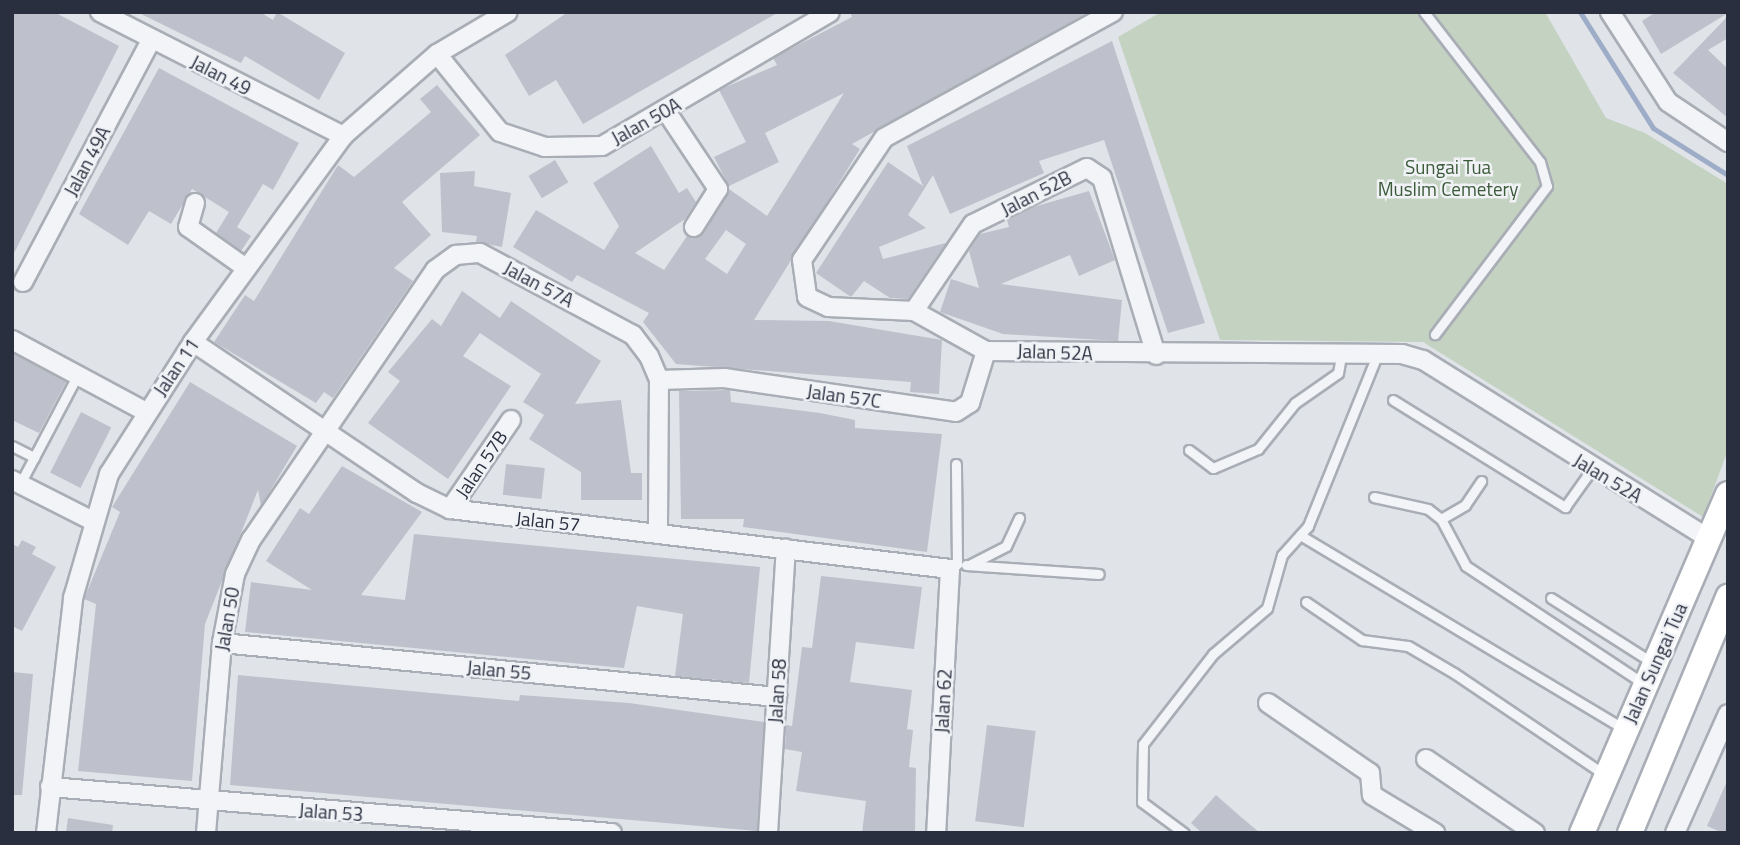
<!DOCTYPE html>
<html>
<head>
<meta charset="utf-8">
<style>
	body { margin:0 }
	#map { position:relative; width:1740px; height:845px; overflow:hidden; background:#e0e3e8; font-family:"Titillium Web",sans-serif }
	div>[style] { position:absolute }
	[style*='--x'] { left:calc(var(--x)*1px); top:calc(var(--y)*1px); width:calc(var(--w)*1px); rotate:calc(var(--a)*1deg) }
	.green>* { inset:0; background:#c4d2c2 }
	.stream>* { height:5px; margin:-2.5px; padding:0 2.5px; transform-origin:2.5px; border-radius:2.5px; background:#9dacc7 }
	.building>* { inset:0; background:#bec1cb; transform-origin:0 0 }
	.roads { filter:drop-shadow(2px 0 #a9adb5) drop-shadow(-2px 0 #a9adb5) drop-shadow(0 2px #a9adb5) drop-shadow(0 -2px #a9adb5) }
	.lane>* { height:9px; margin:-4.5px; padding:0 4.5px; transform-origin:4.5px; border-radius:4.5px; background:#f3f4f7 }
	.street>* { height:18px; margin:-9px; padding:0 9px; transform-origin:9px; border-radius:9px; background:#f3f4f7 }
	.secondary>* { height:24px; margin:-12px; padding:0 12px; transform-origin:12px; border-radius:12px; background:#fff }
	span { translate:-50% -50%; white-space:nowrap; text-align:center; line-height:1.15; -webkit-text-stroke:5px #f0f2f6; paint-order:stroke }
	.street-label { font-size:19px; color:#2a2f3f }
	.park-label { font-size:19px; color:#3a5a38 }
	.frame { position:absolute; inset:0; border:14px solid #2a2f3f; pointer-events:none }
</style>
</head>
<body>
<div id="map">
	<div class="green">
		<i style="clip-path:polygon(1161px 12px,1545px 12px,1606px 118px,1645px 133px,1728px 184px,1728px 450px,1703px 517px,1423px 342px,1220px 340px,1118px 37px)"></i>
	</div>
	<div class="stream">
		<i style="--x:1580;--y:12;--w:137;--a:57.8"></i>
		<i style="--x:1653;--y:128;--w:89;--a:32.1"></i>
	</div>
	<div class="building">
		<i style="clip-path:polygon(12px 12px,54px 12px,119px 46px,12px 257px)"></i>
		<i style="clip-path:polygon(137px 12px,260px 12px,273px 20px,277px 12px,345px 53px,319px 100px,245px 56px,241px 63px)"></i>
		<i style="clip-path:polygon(568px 12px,779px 12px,583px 124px,556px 80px,529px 96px,505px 55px)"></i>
		<i style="clip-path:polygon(evenodd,850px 12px,1089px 12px,852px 144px,860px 149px,754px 320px,829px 321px,942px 340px,939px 394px,910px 392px,911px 382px,676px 364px,643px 322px,649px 313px,577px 275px,572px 282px,513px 247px,536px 210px,604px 250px,619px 226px,593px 183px,651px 146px,679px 193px,687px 188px,696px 202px,685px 219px,635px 253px,664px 270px,687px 236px,704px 233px,729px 189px,767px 216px,844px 93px,765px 133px,779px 162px,729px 186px,714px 157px,746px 142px,719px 90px,777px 65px,773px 58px,852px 17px,850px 12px,726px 230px,746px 244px,727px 274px,705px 259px,726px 230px)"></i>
		<i style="clip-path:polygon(1656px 12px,1728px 12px,1728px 13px,1661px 54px,1642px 21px)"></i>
		<i style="clip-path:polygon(1728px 16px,1728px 38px,1708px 50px,1728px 69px,1728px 118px,1673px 73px)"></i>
		<i style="clip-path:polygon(1112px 41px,1205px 323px,1168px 333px,1104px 140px,1039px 161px,1044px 173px,950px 214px,933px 175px,908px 215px,926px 228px,879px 247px,883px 259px,946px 243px,908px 299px,890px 298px,864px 281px,851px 297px,816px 273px,888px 162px,923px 186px,907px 146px)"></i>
		<i style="clip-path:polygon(159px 68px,299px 143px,273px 190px,263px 184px,237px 227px,251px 236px,241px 251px,216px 233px,229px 212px,192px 189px,171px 224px,149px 211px,128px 245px,79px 214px)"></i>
		<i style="clip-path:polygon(437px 85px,480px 135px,402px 202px,431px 235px,394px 268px,413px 281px,333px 398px,324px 392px,316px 403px,214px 342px,245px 295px,254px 301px,338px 165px,354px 177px,431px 112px,420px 99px)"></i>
		<i style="left:555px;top:160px;width:26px;height:31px;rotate:59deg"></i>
		<i style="clip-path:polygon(475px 171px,474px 186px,511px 193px,502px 247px,476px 242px,477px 236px,442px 232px,440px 173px)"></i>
		<i style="clip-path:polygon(1089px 191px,1115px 260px,1079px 276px,1070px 255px,1001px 284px,1122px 300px,1118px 341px,1003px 334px,940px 312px,951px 279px,979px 288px,969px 251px,980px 234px,1009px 227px,1007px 220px,1033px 207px)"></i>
		<i style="clip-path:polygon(462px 291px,500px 318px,511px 301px,601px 361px,575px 404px,621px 400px,631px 473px,642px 473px,642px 500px,581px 500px,581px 472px,529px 439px,544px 415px,523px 402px,541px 374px,480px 333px,463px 356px,511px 386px,448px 479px,368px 423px,400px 381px,388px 372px,432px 319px,441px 326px)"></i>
		<i style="clip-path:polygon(12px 353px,66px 382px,39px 433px,12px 420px)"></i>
		<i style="clip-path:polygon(190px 382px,297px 446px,261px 506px,258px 490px,205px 624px,192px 781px,78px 771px,96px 604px,84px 599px,120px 512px,112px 507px)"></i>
		<i style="clip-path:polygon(730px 390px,731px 402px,820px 413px,855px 420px,855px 428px,942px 434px,927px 552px,743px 527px,744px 519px,681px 519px,679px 391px)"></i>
		<i style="left:81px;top:412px;width:34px;height:68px;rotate:27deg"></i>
		<i style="left:506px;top:464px;width:39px;height:31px;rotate:6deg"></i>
		<i style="clip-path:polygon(342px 466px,422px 512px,361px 595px,405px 600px,414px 534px,760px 567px,749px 683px,675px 676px,683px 614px,637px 606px,624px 668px,245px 632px,251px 582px,312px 590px,266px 561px,300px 508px,309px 514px)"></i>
		<i style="clip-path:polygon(22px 540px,36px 547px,32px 554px,56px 567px,22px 631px,12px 626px,12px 544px,18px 547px)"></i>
		<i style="clip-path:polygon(821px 576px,922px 587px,914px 649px,856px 642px,850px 682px,912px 690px,907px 729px,913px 730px,909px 767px,916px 768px,915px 833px,862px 833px,866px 801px,796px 791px,802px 752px,785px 749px,786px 725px,792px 726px,802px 647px,812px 648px)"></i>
		<i style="clip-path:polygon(12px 672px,33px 674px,22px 795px,12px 795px)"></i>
		<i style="clip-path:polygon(238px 675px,519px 701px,520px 695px,629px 703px,764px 722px,757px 831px,230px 785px)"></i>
		<i style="left:987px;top:725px;width:49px;height:97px;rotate:7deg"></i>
		<i style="clip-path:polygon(1728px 779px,1728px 833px,1723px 833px,1707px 826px)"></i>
		<i style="clip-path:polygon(1216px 795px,1241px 817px,1260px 833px,1202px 833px,1191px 823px)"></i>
		<i style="clip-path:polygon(68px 818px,113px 825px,112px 833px,66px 833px)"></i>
	</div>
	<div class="roads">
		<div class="lane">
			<i style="--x:1424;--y:12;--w:190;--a:52.3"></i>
			<i style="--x:1540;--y:162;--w:25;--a:74"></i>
			<i style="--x:1547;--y:186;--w:186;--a:127.1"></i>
			<i style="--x:1393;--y:400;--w:203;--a:31.9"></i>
			<i style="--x:1565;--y:507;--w:47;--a:-54.6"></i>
			<i style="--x:12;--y:446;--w:25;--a:27"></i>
			<i style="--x:1189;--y:450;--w:30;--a:37"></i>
			<i style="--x:1213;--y:468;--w:49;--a:-22.9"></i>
			<i style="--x:1258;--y:449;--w:59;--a:-51.2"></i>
			<i style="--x:1295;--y:403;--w:52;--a:-34.9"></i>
			<i style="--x:1338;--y:373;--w:17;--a:-80"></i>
			<i style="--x:20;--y:484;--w:124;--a:-62.2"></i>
			<i style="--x:1374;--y:497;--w:55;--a:12.5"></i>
			<i style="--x:1428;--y:509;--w:16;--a:38"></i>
			<i style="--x:1441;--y:519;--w:53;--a:62"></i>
			<i style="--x:1466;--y:566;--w:212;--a:33.5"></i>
			<i style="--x:1441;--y:519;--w:28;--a:-30"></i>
			<i style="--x:1465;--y:505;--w:29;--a:-56"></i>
			<i style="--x:1300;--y:535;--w:380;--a:30.9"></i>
			<i style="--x:971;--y:564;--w:39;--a:-27"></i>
			<i style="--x:1006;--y:546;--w:31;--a:-65"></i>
			<i style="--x:966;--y:565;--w:133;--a:3.9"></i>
			<i style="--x:950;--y:569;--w:9;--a:-36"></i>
			<i style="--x:957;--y:564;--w:100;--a:-90.6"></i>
			<i style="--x:1551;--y:598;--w:121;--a:32.5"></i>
			<i style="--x:1306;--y:602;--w:68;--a:34.2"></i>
			<i style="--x:1362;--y:640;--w:46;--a:7.4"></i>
			<i style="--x:1408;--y:646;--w:53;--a:30.4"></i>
			<i style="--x:1454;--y:673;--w:181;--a:34"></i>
			<i style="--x:1184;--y:833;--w:52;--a:-143.6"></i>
			<i style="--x:1142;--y:802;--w:58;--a:-89"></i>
			<i style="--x:1143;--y:744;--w:114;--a:-52.1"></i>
			<i style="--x:1213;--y:654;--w:71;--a:-40.4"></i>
			<i style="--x:1267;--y:608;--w:55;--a:-74.2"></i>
			<i style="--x:1282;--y:555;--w:39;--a:-48"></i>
			<i style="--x:1308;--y:526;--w:184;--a:-68"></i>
		</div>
		<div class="street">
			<i style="--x:100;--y:12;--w:273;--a:27"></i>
			<i style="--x:1113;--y:12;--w:261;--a:151.2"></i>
			<i style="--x:884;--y:138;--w:147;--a:123.9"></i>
			<i style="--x:802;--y:260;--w:37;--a:82"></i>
			<i style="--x:807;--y:297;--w:23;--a:25"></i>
			<i style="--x:828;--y:307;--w:86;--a:2.7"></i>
			<i style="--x:914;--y:311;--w:82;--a:29.1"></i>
			<i style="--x:986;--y:351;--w:416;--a:0.4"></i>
			<i style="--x:1402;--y:354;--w:22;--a:16"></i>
			<i style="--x:1423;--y:360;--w:338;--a:32"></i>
			<i style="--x:1610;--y:12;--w:107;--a:57.2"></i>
			<i style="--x:1668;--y:102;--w:72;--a:33.7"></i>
			<i style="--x:437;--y:54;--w:100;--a:51.1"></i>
			<i style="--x:500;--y:132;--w:47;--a:18.4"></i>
			<i style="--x:545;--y:147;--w:57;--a:-1"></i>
			<i style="--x:602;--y:146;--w:264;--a:-30.4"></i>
			<i style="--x:666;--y:111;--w:94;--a:56.3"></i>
			<i style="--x:718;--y:189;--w:45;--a:122.3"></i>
			<i style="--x:195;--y:203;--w:25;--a:106"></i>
			<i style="--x:188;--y:227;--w:71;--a:35.3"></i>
			<i style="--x:23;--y:282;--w:274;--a:-62.1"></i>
			<i style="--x:914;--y:311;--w:105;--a:-55.9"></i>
			<i style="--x:973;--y:224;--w:127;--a:-26.2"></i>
			<i style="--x:1087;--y:168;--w:18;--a:34"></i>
			<i style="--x:1102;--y:178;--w:185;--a:73"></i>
			<i style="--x:12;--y:340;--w:152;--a:28.2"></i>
			<i style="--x:193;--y:342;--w:270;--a:34"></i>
			<i style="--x:417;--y:493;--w:37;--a:26"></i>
			<i style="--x:450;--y:509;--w:504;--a:6.84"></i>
			<i style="--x:950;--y:569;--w:264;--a:93"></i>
			<i style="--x:659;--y:380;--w:65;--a:-1.8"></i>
			<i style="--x:724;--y:378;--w:234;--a:8.3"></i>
			<i style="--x:956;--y:412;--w:17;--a:-33"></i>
			<i style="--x:970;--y:403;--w:54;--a:-72.9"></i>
			<i style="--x:12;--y:480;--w:89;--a:26.9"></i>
			<i style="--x:450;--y:509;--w:108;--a:-55.6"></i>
			<i style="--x:222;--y:643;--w:558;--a:5.56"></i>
			<i style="--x:1268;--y:703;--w:124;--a:34.5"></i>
			<i style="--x:1370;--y:773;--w:22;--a:85"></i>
			<i style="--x:1372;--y:795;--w:74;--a:31.1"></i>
			<i style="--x:1426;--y:759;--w:132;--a:34.2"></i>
			<i style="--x:50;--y:787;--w:564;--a:4.68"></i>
			<i style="--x:46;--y:833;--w:237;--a:-83.4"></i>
			<i style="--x:73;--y:598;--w:129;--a:-73.8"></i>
			<i style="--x:109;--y:474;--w:156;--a:-57.5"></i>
			<i style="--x:193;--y:342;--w:255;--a:-53.9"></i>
			<i style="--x:343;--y:136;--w:125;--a:-41.1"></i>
			<i style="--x:437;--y:54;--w:82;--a:-30.6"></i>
			<i style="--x:206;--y:833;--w:191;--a:-85.2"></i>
			<i style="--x:222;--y:643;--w:70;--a:-79.3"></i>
			<i style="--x:235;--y:574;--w:38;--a:-65"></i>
			<i style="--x:251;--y:540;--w:327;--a:-55.7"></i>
			<i style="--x:435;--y:270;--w:26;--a:-36"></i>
			<i style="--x:456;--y:255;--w:24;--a:-5"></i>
			<i style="--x:480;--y:253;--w:174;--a:28.2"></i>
			<i style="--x:633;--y:335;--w:26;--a:53"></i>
			<i style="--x:649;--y:356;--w:26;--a:67"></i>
			<i style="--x:659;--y:380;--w:151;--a:90.4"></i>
			<i style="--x:768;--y:833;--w:285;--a:-86.4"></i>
			<i style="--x:1675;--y:833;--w:130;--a:-66"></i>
		</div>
		<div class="secondary">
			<i style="--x:1582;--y:833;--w:369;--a:-66.7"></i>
			<i style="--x:1630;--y:833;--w:256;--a:-67.4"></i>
		</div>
	</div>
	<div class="street-label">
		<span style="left:221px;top:75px;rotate:27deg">Jalan 49</span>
		<span style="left:646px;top:121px;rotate:-29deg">Jalan 50A</span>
		<span style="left:87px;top:161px;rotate:-62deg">Jalan 49A</span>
		<span style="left:1036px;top:193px;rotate:-27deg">Jalan 52B</span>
		<span style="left:539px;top:284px;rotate:28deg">Jalan 57A</span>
		<span style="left:1055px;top:352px;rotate:2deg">Jalan 52A</span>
		<span style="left:176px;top:367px;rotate:-56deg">Jalan 11</span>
		<span style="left:844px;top:396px;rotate:8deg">Jalan 57C</span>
		<span style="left:481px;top:464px;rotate:-56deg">Jalan 57B</span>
		<span style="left:1608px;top:478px;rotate:31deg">Jalan 52A</span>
		<span style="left:548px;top:521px;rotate:6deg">Jalan 57</span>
		<span style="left:227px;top:619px;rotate:-80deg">Jalan 50</span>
		<span style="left:1655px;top:663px;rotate:-66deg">Jalan Sungai Tua</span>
		<span style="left:499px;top:670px;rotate:5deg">Jalan 55</span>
		<span style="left:777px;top:691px;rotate:-86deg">Jalan 58</span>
		<span style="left:943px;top:701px;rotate:-87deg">Jalan 62</span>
		<span style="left:331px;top:812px;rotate:4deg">Jalan 53</span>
	</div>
	<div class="park-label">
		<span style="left:1448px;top:178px">Sungai Tua<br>Muslim Cemetery</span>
	</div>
	<div class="frame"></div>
</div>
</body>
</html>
